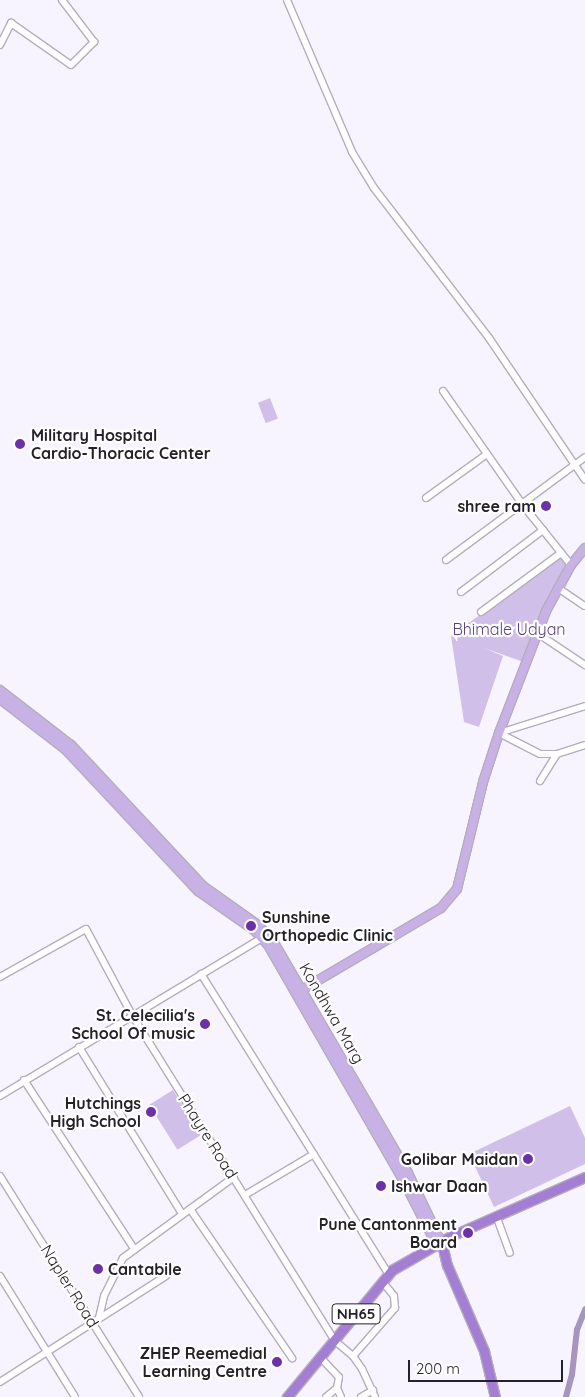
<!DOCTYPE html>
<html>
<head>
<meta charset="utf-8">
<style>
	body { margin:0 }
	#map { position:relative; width:585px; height:1397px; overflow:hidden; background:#f8f4ff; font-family:Quicksand,sans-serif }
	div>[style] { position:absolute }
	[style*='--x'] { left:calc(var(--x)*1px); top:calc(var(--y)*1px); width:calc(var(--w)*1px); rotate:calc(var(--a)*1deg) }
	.green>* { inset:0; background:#d0c0e9; transform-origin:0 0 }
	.canal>* { height:5.5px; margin:-2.75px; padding:0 2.75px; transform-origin:2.75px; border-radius:2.75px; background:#a595bf }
	.roads { filter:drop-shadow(1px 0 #b4adbf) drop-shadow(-1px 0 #b4adbf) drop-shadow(0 1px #b4adbf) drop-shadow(0 -1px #b4adbf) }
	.minor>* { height:6px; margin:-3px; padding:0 3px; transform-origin:3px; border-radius:3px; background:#fff }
	.major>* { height:8px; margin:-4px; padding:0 4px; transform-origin:4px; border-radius:4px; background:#c8b2e5 }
	.highway>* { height:9px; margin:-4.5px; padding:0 4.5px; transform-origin:4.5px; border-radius:4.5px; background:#a37ed3 }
	.dots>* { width:14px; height:14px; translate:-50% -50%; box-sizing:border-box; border:2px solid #fff; border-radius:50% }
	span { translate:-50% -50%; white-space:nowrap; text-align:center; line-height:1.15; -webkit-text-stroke:4.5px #fff; paint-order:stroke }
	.shield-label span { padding:1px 4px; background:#fff; border:1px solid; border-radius:4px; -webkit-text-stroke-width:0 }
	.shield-label { font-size:15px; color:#242128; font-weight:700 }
	.poi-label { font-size:16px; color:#242128; font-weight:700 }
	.left { translate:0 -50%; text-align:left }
	.right { translate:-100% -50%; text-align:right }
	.park-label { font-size:16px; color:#5b427a }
	.street-label { font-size:16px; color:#242128 }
	.scale { position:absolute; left:408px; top:1360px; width:155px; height:22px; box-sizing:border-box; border:2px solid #242128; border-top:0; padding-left:6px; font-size:15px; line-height:18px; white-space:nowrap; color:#242128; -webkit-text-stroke:4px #fff; paint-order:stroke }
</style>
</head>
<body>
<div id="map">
	<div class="green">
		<i style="left:270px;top:398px;width:22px;height:13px;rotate:69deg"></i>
		<i style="clip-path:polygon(562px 554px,570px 564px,523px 662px,484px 648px,503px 656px,479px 727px,464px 722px,451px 636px)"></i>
		<i style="left:173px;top:1090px;width:53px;height:28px;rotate:58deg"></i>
		<i style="clip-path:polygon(570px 1106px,585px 1138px,585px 1164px,494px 1207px,469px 1154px)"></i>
	</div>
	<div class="canal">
		<i style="--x:566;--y:1397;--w:23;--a:-75"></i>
		<i style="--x:572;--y:1375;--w:45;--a:-83.7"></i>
		<i style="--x:577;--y:1330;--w:22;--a:-68"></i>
	</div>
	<div class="roads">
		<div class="minor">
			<i style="--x:287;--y:0;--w:165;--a:66.8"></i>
			<i style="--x:352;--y:152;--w:42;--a:58.6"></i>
			<i style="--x:374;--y:188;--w:189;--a:52.5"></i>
			<i style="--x:489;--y:338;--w:171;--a:55.9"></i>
			<i style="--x:0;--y:45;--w:25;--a:-63"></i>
			<i style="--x:11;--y:23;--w:73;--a:35"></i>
			<i style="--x:71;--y:65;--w:33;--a:-45"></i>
			<i style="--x:94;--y:42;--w:53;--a:-127.3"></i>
			<i style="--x:443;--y:391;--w:138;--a:55"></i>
			<i style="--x:522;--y:504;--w:78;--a:51.2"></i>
			<i style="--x:426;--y:498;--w:75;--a:-35.8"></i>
			<i style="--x:446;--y:560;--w:173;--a:-36.5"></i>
			<i style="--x:558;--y:588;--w:32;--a:34"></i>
			<i style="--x:461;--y:592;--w:103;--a:-37.1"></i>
			<i style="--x:481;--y:612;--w:99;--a:-36.4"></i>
			<i style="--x:537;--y:633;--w:58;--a:33.7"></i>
			<i style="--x:499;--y:733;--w:46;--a:27.1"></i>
			<i style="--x:540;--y:754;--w:17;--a:0"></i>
			<i style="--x:557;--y:754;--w:29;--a:-18"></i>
			<i style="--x:499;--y:733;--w:90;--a:-17.4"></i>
			<i style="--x:540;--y:781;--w:32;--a:-58"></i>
			<i style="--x:201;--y:974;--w:353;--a:58"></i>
			<i style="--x:0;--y:977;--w:98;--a:-29.2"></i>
			<i style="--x:86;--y:929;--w:98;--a:61.9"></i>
			<i style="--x:132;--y:1015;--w:384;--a:58.1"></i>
			<i style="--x:335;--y:1341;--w:23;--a:40"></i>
			<i style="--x:353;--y:1356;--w:16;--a:55"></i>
			<i style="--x:362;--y:1369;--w:31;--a:65"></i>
			<i style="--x:79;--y:1047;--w:196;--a:58.3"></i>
			<i style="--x:24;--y:1080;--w:202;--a:56.9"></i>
			<i style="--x:0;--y:1096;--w:308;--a:-31.1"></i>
			<i style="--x:0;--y:1176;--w:261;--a:57.8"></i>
			<i style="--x:245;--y:1195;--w:80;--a:-30.7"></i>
			<i style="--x:190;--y:1209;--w:181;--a:55.6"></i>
			<i style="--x:497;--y:1218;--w:37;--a:70"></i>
			<i style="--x:0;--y:1276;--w:142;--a:58.2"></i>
			<i style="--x:99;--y:1318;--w:23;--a:-77"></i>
			<i style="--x:104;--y:1296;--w:42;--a:-63.4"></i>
			<i style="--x:123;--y:1258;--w:137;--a:-36.1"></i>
			<i style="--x:353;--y:1356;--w:64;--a:-48.8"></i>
			<i style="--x:395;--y:1308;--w:12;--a:-95"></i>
			<i style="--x:394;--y:1296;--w:19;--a:-129"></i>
			<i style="--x:321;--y:1358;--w:26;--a:47"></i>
			<i style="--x:339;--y:1377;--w:11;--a:100"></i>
			<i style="--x:337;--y:1388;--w:10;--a:66"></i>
			<i style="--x:0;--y:1382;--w:197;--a:-32.6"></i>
			<i style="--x:326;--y:1397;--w:14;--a:-39"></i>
			<i style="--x:361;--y:1397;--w:14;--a:-30"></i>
		</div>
		<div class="major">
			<i style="--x:0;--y:690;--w:90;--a:37.8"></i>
			<i style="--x:71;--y:745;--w:193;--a:46.9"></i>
			<i style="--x:203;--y:886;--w:67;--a:35.3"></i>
			<i style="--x:258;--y:925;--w:22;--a:47"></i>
			<i style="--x:273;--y:941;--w:268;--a:59.8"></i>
			<i style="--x:408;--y:1173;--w:79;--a:64.4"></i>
			<i style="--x:0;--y:699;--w:83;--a:37.7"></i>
			<i style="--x:66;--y:750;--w:193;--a:46.9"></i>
			<i style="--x:198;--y:891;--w:68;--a:34.9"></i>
			<i style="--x:254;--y:930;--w:21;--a:47"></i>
			<i style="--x:268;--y:945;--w:267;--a:60.1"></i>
			<i style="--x:401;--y:1176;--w:79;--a:62.8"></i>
			<i style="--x:300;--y:991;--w:164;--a:-30.5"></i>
			<i style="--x:441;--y:908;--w:25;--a:-50"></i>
			<i style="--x:457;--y:889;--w:110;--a:-76.3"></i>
			<i style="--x:483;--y:782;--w:52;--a:-71.9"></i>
			<i style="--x:499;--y:733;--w:131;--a:-68.9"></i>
			<i style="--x:546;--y:611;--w:52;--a:-61.5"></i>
			<i style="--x:571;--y:565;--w:22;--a:-51"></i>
		</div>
		<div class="highway">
			<i style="--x:442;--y:1244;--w:22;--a:77"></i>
			<i style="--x:447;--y:1265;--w:94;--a:66.7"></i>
			<i style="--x:484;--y:1351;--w:47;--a:76.6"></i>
			<i style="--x:287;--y:1397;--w:165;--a:-50.4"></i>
			<i style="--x:392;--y:1270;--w:68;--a:-30"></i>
			<i style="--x:451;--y:1236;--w:146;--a:-23.8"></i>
		</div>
	</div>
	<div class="dots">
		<i style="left:20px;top:444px;background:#6c31a7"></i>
		<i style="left:546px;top:506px;background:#6c31a7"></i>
		<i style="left:251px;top:926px;background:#6c31a7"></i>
		<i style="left:205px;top:1024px;background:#6c31a7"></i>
		<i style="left:151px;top:1112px;background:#6c31a7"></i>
		<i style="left:528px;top:1159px;background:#6c31a7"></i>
		<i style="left:381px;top:1186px;background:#6c31a7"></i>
		<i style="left:468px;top:1233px;background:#6c31a7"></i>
		<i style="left:98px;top:1269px;background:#6c31a7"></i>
		<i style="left:277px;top:1362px;background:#6c31a7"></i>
	</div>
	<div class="shield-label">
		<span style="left:356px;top:1314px">NH65</span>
	</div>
	<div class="poi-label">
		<span class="left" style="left:31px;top:444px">Military Hospital<br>Cardio-Thoracic Center</span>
		<span class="right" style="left:536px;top:506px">shree ram</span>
		<span class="left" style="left:262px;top:926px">Sunshine<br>Orthopedic Clinic</span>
		<span class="right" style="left:195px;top:1024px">St. Celecilia's<br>School Of music</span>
		<span class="right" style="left:141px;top:1112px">Hutchings<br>High School</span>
		<span class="right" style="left:518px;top:1159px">Golibar Maidan</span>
		<span class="left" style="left:391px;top:1186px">Ishwar Daan</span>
		<span class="right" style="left:457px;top:1233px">Pune Cantonment<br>Board</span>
		<span class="left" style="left:108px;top:1269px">Cantabile</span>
		<span class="right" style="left:267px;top:1362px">ZHEP Reemedial<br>Learning Centre</span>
	</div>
	<div class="park-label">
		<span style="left:509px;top:629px">Bhimale Udyan</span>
	</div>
	<div class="street-label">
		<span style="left:332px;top:1013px;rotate:60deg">Kondhwa Marg</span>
		<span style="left:208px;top:1136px;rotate:58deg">Phayre Road</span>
		<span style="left:70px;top:1286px;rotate:58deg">Napler Road</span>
	</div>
	<div class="scale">200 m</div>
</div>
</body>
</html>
